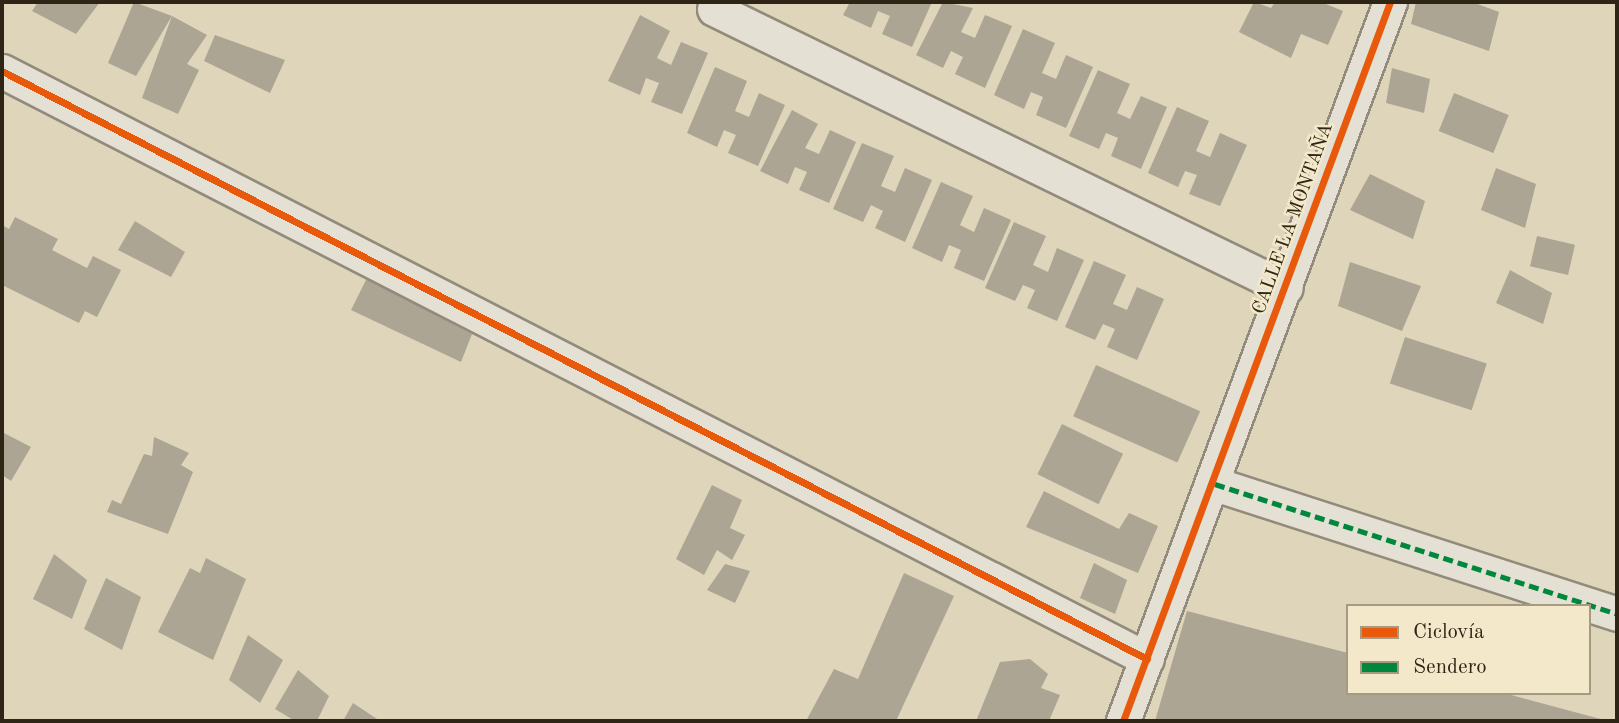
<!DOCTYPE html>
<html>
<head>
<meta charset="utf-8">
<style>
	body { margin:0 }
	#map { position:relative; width:1619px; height:723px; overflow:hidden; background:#ded5bb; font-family:"Old Standard TT",serif }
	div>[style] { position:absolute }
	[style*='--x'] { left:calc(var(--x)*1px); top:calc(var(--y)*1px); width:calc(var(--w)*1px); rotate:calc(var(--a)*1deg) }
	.building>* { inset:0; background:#aca593; transform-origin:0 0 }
	.roads { filter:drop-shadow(2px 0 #928b7b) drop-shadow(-2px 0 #928b7b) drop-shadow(0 2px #928b7b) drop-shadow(0 -2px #928b7b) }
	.minor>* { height:33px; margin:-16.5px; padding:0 16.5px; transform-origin:16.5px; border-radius:16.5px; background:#e4e0d3 }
	.quiet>* { height:5px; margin-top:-2.5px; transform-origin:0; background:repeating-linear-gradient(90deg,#00873e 0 10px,transparent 0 15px) }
	.cycleway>* { height:7px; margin:-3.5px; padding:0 3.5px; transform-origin:3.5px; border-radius:3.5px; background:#e8590c }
	span { translate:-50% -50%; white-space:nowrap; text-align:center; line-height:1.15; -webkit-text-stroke:5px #f3e8c9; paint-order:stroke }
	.street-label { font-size:19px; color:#2f2517 }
	.frame { position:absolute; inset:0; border:4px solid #2f2517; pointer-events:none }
	.legend { position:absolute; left:1346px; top:604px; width:245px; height:91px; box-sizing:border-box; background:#f3e8c9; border:2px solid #a59a82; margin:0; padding:9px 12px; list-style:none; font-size:21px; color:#2f2517 }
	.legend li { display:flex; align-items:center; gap:14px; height:35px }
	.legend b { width:35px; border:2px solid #a59a82 }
</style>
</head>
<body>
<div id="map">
	<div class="building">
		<i style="clip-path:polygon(38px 2px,100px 2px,76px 34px,32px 11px)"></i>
		<i style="clip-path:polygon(134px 2px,172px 16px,136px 76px,108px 63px)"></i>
		<i style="clip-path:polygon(850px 2px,932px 2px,912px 47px,882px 34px,890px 16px,878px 11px,871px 28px,843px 15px)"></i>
		<i style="clip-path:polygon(943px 2px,973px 8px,961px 32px,975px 38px,985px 15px,1012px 26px,985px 88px,955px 74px,963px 57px,951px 51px,943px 68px,916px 55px)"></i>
		<i style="clip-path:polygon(1254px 2px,1271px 8px,1275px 2px,1321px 2px,1343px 11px,1328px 45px,1301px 34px,1291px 58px,1239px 32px)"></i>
		<i style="clip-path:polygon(1416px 2px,1472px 2px,1499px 12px,1489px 51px,1411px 24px)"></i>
		<i style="clip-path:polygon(640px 15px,670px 31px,657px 58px,671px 65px,681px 42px,708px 53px,682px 114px,651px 102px,659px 83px,646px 78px,640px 95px,608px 81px)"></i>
		<i style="clip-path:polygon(172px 16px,207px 35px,187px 64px,199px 70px,178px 114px,142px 98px)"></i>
		<i style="clip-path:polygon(1023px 29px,1055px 43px,1042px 73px,1056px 79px,1066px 55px,1093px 67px,1066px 128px,1036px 115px,1043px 97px,1031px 92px,1024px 109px,994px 95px)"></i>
		<i style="clip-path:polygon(215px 35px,285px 60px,270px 93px,204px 61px)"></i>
		<i style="clip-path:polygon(715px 67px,747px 81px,735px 111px,749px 117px,759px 93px,785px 105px,758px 166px,728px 153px,736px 135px,724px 130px,717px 147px,687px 133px)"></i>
		<i style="clip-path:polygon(1392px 68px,1430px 79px,1424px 113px,1386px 103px)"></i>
		<i style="clip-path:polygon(1098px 70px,1130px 84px,1117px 113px,1130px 119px,1141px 96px,1167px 107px,1141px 169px,1111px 156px,1118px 138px,1106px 133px,1099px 149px,1069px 136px)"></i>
		<i style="left:1454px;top:93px;width:59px;height:41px;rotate:22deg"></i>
		<i style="clip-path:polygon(1177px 107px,1209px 121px,1196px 151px,1210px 157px,1220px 133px,1247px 145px,1220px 206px,1189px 194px,1197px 175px,1185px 171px,1178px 187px,1148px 173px)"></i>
		<i style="clip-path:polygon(792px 110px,818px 124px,805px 148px,819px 154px,830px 130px,856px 142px,829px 203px,799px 190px,807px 172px,795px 167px,788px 184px,760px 171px)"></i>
		<i style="clip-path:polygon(862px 143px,894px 156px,881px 186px,895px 192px,905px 168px,932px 180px,905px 242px,875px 228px,883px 211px,871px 205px,863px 222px,833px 209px)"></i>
		<i style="clip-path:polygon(1496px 168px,1536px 184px,1525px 228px,1481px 210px)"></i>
		<i style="clip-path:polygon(1370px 174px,1425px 201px,1413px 239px,1350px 210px)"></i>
		<i style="clip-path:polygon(941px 182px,973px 196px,960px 225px,974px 232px,984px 208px,1011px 220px,984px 281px,954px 268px,961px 250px,949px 245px,942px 262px,912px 248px)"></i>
		<i style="clip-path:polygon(15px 217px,58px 239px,52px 250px,87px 268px,93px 256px,121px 270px,97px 317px,85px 311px,79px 323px,2px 285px,2px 225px,9px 229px)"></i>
		<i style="clip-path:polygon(135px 221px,185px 252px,171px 277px,118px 250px)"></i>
		<i style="clip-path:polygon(1014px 222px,1046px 236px,1033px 265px,1048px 272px,1057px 248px,1084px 260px,1057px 321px,1027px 308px,1035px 290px,1023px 285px,1015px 301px,985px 288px)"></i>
		<i style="left:1537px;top:236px;width:39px;height:31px;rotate:13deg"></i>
		<i style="clip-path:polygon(1094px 261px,1126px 275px,1113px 304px,1127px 310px,1137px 287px,1164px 299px,1137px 360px,1107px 347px,1115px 329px,1103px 324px,1095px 340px,1065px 327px)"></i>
		<i style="clip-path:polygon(1350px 262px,1421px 286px,1402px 331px,1338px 306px)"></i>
		<i style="clip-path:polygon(1510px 270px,1552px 293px,1543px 324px,1496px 303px)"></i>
		<i style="clip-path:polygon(367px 278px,472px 334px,461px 362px,351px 310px)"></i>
		<i style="left:1405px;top:337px;width:86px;height:49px;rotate:18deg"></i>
		<i style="left:1096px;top:365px;width:114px;height:56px;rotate:24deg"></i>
		<i style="left:1062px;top:424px;width:68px;height:56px;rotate:26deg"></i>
		<i style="clip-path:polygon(2px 432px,31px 447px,11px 481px,2px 475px)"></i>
		<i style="clip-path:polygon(154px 437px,189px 453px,181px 465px,193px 472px,168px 534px,107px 512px,112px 500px,121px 504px,144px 454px,152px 456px)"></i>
		<i style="clip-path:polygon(712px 485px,742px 500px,730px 528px,745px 535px,732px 560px,717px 550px,704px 575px,676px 559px)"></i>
		<i style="clip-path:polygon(1044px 491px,1119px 529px,1129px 513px,1158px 526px,1138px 573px,1026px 527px)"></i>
		<i style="clip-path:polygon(54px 554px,87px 580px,72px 619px,33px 599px)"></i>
		<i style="clip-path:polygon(206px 558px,246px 579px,213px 660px,158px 632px,190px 568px,200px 573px)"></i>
		<i style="clip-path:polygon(1094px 563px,1127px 580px,1115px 614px,1080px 598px)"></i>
		<i style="clip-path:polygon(725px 564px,750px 571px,735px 603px,707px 590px)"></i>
		<i style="clip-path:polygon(904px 573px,954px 596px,896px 721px,806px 721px,834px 669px,858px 679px)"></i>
		<i style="clip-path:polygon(106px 578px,141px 597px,122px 650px,84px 629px)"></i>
		<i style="clip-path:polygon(1187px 611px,1348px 653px,1348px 693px,1504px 693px,1608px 721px,1155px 721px)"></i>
		<i style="clip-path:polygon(248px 635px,283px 660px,260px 703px,229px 680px)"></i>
		<i style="clip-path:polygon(1030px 659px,1048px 674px,1041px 688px,1060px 695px,1049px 721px,976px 721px,1000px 662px)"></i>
		<i style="clip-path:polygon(298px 670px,329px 696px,317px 721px,295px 721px,275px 709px)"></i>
		<i style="clip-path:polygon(353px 703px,380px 721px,343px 721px)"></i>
	</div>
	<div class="roads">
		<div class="minor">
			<i style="--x:714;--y:9;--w:636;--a:26"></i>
			<i style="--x:2;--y:71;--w:1287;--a:27.18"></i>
			<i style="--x:1215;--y:484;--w:422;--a:17.9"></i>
			<i style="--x:1123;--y:721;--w:767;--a:-69.63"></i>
		</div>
	</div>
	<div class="quiet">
		<i style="--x:1215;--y:484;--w:422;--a:17.9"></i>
	</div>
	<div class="cycleway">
		<i style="--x:2;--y:71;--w:1287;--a:27.18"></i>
		<i style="--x:1123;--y:721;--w:767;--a:-69.63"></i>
	</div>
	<div class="street-label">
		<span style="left:1294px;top:219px;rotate:-70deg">CALLE LA MONTAÑA</span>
	</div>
	<div class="frame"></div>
	<ul class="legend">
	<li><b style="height:9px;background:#e8590c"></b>Ciclovía</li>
	<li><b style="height:9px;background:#00873e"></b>Sendero</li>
	</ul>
</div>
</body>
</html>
